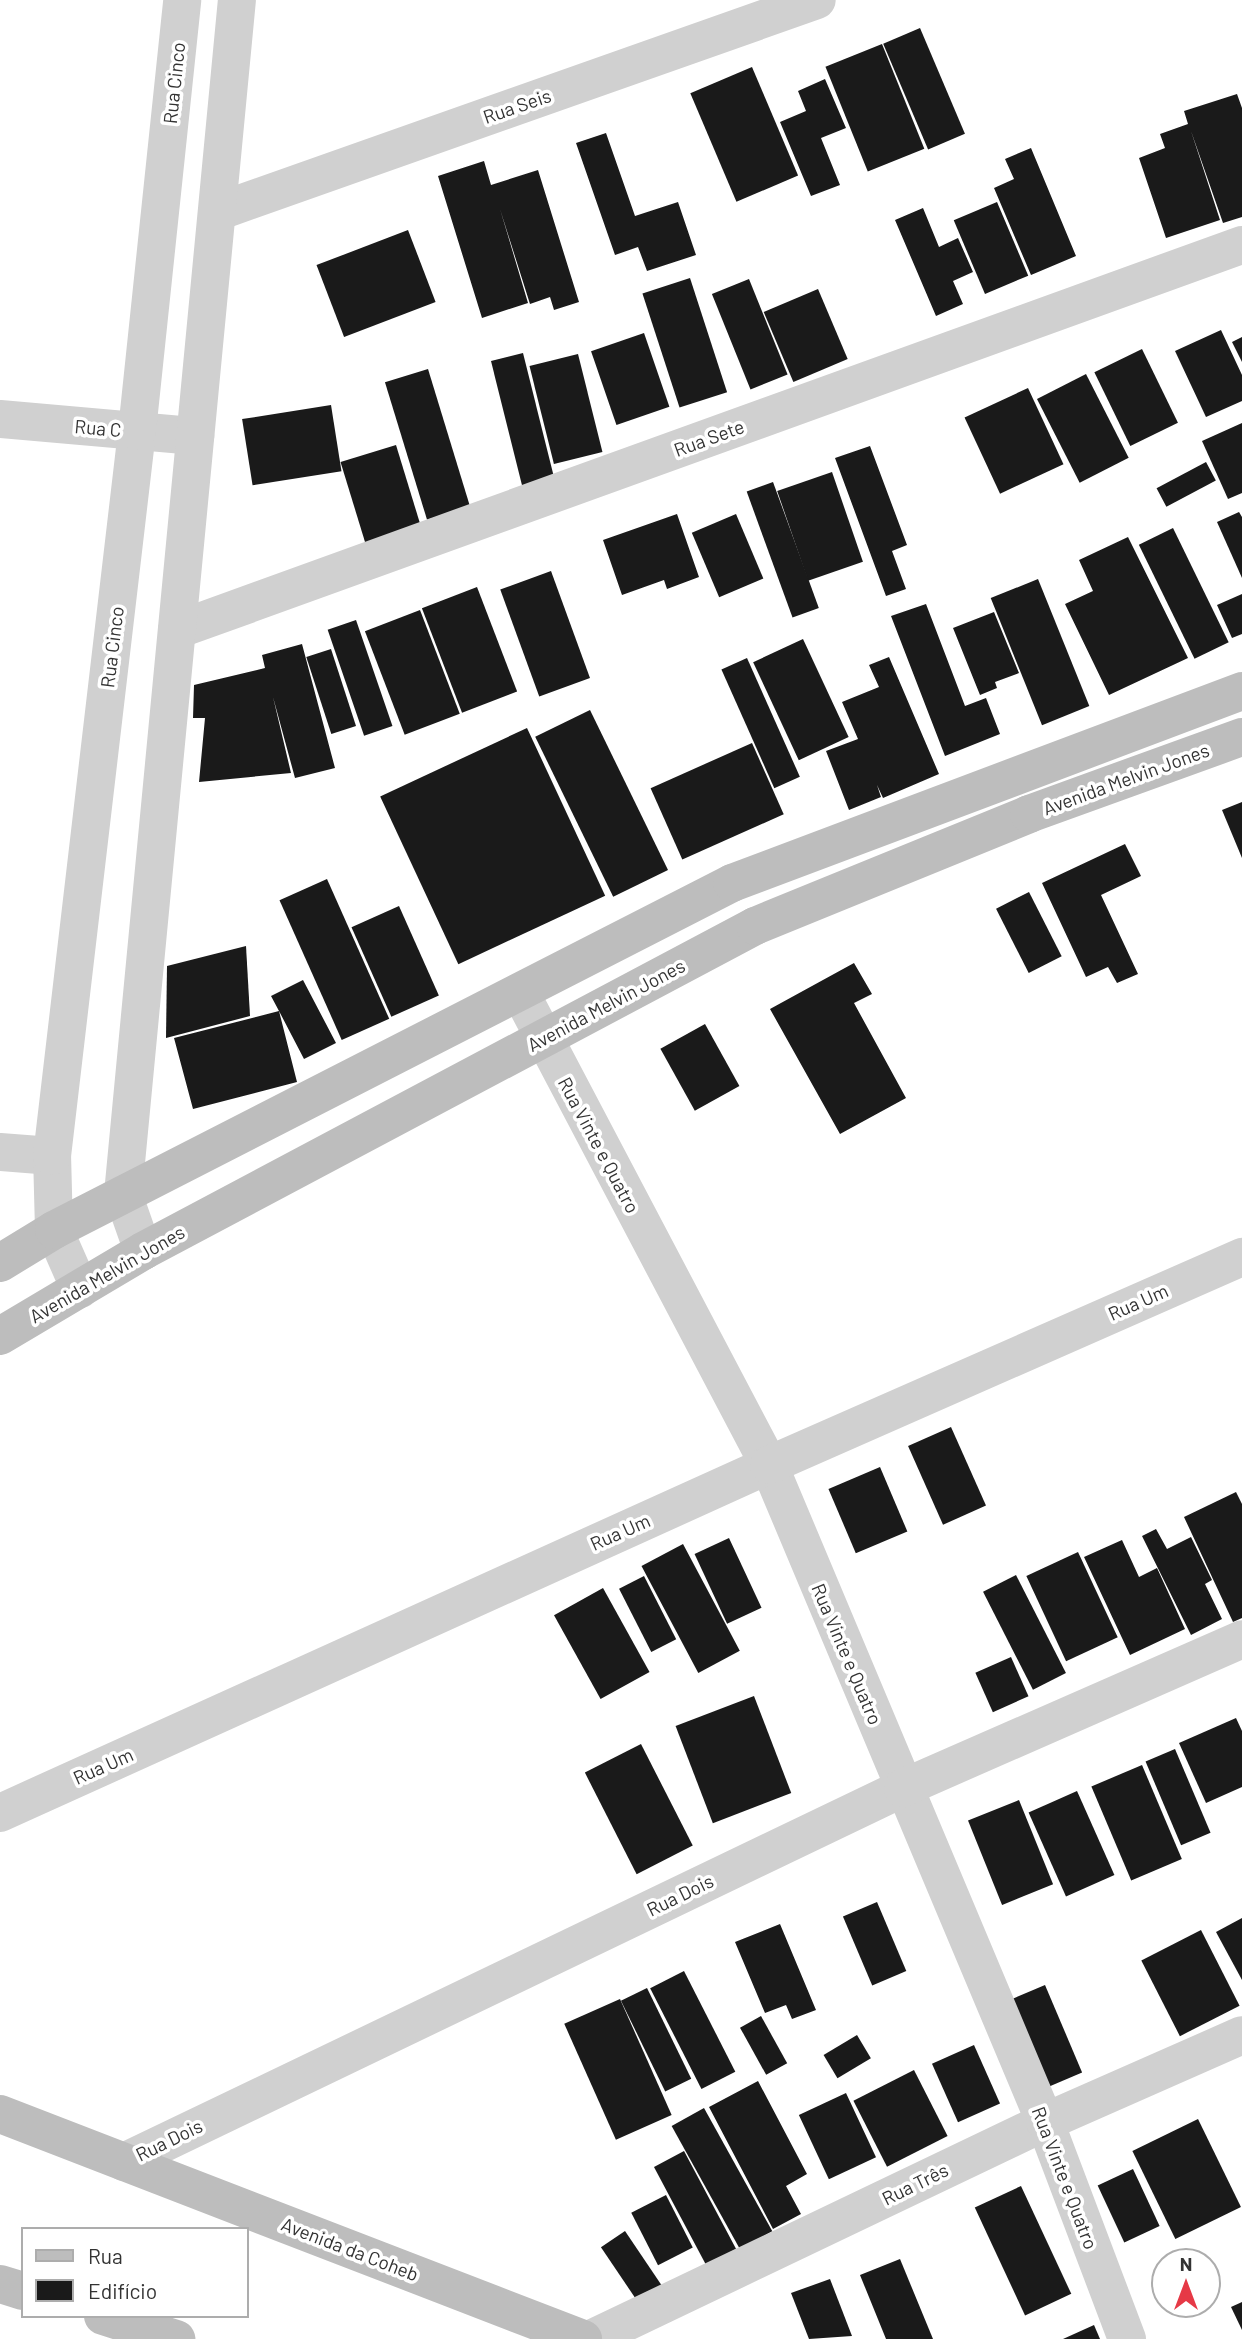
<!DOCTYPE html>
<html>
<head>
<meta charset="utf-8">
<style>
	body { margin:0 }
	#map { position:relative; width:1242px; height:2339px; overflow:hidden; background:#fff; font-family:Barlow,sans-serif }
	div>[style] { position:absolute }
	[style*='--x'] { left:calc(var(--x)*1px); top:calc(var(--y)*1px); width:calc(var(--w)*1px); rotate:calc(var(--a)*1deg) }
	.building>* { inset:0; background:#1a1a1a; transform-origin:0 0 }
	.minor>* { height:38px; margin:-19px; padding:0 19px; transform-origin:19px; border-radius:19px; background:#d0d0d0 }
	.tertiary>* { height:38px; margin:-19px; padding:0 19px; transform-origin:19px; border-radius:19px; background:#d0d0d0 }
	.secondary>* { height:38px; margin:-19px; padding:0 19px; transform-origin:19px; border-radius:19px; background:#bdbdbd }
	span { translate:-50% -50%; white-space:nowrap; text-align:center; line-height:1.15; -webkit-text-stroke:7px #fff; paint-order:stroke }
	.street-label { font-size:19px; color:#333 }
	.legend { position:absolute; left:21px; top:2227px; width:228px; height:91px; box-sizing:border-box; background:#fff; border:2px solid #adadad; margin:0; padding:9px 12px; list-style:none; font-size:21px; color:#333 }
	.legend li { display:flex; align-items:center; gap:14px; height:35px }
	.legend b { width:35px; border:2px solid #adadad }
	.north { position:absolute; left:1151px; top:2248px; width:70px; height:70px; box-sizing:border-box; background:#fff; border:2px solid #adadad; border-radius:50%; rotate:0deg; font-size:19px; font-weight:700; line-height:28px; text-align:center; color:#333 }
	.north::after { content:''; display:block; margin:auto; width:24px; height:32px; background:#e63946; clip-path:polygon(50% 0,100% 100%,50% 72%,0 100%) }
</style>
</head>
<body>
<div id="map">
	<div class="building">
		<i style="left:920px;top:28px;width:115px;height:40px;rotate:67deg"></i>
		<i style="left:882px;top:44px;width:113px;height:61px;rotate:68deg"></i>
		<i style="left:752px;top:67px;width:118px;height:67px;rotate:67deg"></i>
		<i style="clip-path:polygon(825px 79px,846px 128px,821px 138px,840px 185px,811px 196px,780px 122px,806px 111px,798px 91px)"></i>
		<i style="clip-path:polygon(1237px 94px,1242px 108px,1242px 217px,1223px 223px,1191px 131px,1220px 220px,1166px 238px,1139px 158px,1165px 148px,1160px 134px,1188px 124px,1184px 111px)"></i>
		<i style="clip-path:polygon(606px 133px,635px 216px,678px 202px,696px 255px,647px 271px,638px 247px,615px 255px,576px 143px)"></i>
		<i style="clip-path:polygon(1031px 148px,1076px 256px,1031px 275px,994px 188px,1014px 179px,1005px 159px)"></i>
		<i style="clip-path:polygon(484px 161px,491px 185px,538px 170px,579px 302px,554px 310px,550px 297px,530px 304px,500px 209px,528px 303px,482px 318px,438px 176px)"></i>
		<i style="left:997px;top:202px;width:80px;height:47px;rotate:67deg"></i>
		<i style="clip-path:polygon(923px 208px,939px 247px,958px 238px,973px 272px,953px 281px,963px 304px,936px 316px,895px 220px)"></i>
		<i style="left:408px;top:230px;width:77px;height:98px;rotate:69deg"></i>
		<i style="left:690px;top:278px;width:120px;height:50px;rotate:72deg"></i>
		<i style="left:749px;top:279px;width:103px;height:40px;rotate:68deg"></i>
		<i style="left:818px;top:289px;width:76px;height:59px;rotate:67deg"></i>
		<i style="clip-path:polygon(1221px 330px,1242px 375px,1242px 401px,1206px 417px,1175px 351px)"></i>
		<i style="left:644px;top:333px;width:78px;height:56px;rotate:71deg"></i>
		<i style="clip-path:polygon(1242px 337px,1242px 362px,1232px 342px)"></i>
		<i style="left:1142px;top:349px;width:82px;height:53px;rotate:64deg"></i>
		<i style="left:523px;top:353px;width:132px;height:33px;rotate:76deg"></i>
		<i style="left:578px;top:354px;width:101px;height:50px;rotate:76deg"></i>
		<i style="left:428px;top:369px;width:144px;height:45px;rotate:73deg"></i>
		<i style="left:1086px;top:374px;width:94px;height:55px;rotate:63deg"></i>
		<i style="left:1028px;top:388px;width:84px;height:70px;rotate:65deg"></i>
		<i style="left:331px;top:405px;width:67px;height:90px;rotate:81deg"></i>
		<i style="clip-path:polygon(1242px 423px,1242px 493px,1228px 499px,1202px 441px)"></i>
		<i style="left:396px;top:445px;width:90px;height:58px;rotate:73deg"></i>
		<i style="clip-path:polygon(870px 446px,907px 545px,892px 551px,906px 589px,886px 596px,835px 458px)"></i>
		<i style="left:1206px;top:462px;width:21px;height:56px;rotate:62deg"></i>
		<i style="left:832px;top:472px;width:95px;height:58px;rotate:71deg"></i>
		<i style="left:773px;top:482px;width:134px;height:28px;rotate:70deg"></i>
		<i style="clip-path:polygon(1239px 512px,1242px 517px,1242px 578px,1217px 522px)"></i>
		<i style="clip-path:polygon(677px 514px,699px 577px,667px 589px,664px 580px,622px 595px,603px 540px)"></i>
		<i style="left:736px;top:514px;width:70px;height:48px;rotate:67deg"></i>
		<i style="left:1173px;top:528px;width:127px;height:38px;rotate:64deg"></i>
		<i style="clip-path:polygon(1128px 537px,1188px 658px,1109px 695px,1065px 604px,1093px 591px,1079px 560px)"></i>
		<i style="left:551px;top:571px;width:114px;height:54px;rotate:70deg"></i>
		<i style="left:1038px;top:579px;width:137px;height:51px;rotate:68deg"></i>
		<i style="left:477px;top:587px;width:112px;height:59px;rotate:69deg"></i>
		<i style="clip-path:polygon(1242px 594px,1242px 634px,1232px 638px,1217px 605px)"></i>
		<i style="clip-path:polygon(926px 604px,965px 706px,986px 698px,1000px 734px,945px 756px,891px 616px)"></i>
		<i style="left:420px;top:610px;width:111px;height:59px;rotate:69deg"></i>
		<i style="clip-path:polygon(994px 612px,1019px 673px,995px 682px,997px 688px,980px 695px,953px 628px)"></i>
		<i style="left:356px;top:620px;width:112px;height:30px;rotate:71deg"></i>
		<i style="left:803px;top:639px;width:108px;height:55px;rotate:65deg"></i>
		<i style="clip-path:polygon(302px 644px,335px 768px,295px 778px,273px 697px,291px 773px,199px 782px,205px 718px,193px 718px,194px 685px,265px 668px,262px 655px)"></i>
		<i style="left:331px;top:649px;width:81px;height:26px;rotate:72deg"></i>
		<i style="clip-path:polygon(889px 657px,939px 774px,883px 798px,877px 785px,881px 797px,849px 810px,826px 751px,858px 739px,842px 702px,879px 687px,869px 665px)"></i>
		<i style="left:747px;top:658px;width:130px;height:28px;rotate:66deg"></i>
		<i style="left:590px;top:710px;width:178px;height:61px;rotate:64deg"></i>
		<i style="left:527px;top:728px;width:185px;height:162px;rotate:65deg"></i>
		<i style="left:752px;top:743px;width:78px;height:111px;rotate:66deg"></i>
		<i style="clip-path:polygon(1242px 802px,1242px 858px,1222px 810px)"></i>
		<i style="clip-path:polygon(1125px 844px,1141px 876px,1101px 895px,1138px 974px,1117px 983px,1108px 967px,1086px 977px,1042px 883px)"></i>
		<i style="left:327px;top:879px;width:153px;height:52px;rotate:66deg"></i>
		<i style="left:1029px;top:892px;width:72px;height:37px;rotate:63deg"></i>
		<i style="left:399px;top:906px;width:98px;height:52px;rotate:66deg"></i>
		<i style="clip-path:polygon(246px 946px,250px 1016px,166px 1038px,167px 966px)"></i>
		<i style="clip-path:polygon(854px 963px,872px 994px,854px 1003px,906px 1098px,840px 1134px,770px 1009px)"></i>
		<i style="clip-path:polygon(303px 980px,336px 1043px,304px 1059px,279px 1011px,297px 1082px,193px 1109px,174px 1038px,279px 1011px,271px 996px)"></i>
		<i style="left:705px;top:1024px;width:71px;height:51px;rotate:61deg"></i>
		<i style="left:951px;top:1427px;width:86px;height:47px;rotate:66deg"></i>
		<i style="left:880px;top:1467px;width:70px;height:56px;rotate:67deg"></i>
		<i style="clip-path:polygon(1236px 1492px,1242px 1504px,1242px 1618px,1233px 1622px,1184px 1517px)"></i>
		<i style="clip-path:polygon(1156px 1529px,1167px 1549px,1191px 1537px,1212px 1580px,1205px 1584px,1222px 1619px,1191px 1635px,1142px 1536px)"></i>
		<i style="left:729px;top:1538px;width:77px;height:38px;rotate:65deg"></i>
		<i style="clip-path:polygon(1122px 1540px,1139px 1577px,1157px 1568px,1185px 1629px,1130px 1655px,1084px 1557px)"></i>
		<i style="left:683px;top:1544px;width:121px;height:47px;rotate:62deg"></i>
		<i style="left:1078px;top:1552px;width:94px;height:57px;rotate:65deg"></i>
		<i style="left:1016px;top:1575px;width:110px;height:37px;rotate:63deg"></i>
		<i style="left:644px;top:1576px;width:71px;height:28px;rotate:63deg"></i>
		<i style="left:603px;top:1588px;width:96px;height:56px;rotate:61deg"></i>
		<i style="left:1011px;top:1657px;width:43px;height:39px;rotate:66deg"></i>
		<i style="left:754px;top:1696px;width:104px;height:84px;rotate:69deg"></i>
		<i style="clip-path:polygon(1236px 1718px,1242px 1731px,1242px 1787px,1206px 1803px,1179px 1743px)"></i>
		<i style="left:641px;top:1744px;width:114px;height:63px;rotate:63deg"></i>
		<i style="left:1175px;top:1749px;width:91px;height:32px;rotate:67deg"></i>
		<i style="left:1142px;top:1765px;width:102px;height:55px;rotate:67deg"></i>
		<i style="left:1077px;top:1791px;width:92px;height:53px;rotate:66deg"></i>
		<i style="left:1019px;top:1800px;width:91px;height:55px;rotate:68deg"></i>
		<i style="left:877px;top:1902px;width:75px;height:37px;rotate:67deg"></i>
		<i style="clip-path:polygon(1242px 1918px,1242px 1980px,1216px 1932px)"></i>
		<i style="clip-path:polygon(780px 1924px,816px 2010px,792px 2019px,786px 2005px,765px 2013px,735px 1942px)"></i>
		<i style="left:1201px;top:1930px;width:85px;height:67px;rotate:63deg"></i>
		<i style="left:684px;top:1971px;width:113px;height:38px;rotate:63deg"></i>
		<i style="left:1045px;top:1985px;width:95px;height:37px;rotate:67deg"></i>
		<i style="left:647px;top:1988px;width:101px;height:29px;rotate:64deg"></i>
		<i style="left:620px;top:1999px;width:127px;height:61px;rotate:66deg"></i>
		<i style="left:761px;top:2016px;width:54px;height:24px;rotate:61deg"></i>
		<i style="left:857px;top:2035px;width:27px;height:39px;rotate:59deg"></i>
		<i style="left:974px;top:2045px;width:64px;height:46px;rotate:66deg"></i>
		<i style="left:914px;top:2070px;width:74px;height:68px;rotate:63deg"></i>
		<i style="clip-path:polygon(758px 2081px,807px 2174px,786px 2186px,801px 2214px,773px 2229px,709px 2107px)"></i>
		<i style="left:846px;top:2093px;width:71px;height:52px;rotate:65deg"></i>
		<i style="left:704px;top:2108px;width:141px;height:37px;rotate:61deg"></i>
		<i style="left:1198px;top:2119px;width:98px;height:73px;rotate:64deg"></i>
		<i style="left:684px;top:2151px;width:111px;height:34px;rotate:62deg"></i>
		<i style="left:1133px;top:2169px;width:63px;height:39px;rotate:65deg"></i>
		<i style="left:1021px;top:2186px;width:119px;height:51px;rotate:65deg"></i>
		<i style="left:666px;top:2195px;width:59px;height:39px;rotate:63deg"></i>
		<i style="left:625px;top:2231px;width:76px;height:29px;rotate:56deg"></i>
		<i style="clip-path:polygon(900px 2259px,933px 2339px,886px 2339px,860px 2275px)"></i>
		<i style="clip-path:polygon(830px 2279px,852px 2336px,809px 2339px,791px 2293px)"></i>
		<i style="clip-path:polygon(1242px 2302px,1242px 2330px,1231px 2307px)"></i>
		<i style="clip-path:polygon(1094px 2325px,1100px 2339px,1063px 2339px)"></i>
	</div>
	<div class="minor">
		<i style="--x:217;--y:212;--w:636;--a:-19.46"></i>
		<i style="--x:0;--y:419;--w:196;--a:5"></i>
		<i style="--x:177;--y:630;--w:1132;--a:-19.88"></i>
		<i style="--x:520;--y:992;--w:535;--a:62.24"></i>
		<i style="--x:769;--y:1465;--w:713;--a:67.21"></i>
		<i style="--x:1045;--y:2122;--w:232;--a:69.3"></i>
		<i style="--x:0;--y:1152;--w:52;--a:4.4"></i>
		<i style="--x:0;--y:1813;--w:844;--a:-24.35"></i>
		<i style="--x:769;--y:1465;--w:517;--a:-23.74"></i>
		<i style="--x:124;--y:2162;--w:864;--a:-25.65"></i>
		<i style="--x:903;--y:1788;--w:370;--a:-23.7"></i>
		<i style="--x:591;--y:2339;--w:503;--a:-25.55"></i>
		<i style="--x:1045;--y:2122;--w:215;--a:-23.8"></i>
	</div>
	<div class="tertiary">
		<i style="--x:143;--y:1251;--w:60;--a:-109.3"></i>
		<i style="--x:123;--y:1194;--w:1199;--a:-84.55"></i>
		<i style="--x:80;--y:1289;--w:64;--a:-113.8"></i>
		<i style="--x:54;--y:1230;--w:74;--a:-91.5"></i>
		<i style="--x:52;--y:1156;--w:730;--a:-83.31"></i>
		<i style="--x:137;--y:431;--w:433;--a:-84"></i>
	</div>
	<div class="secondary">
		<i style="--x:0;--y:1263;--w:63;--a:-31.4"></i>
		<i style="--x:54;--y:1230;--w:762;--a:-27.1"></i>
		<i style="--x:732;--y:883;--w:545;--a:-20.63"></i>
		<i style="--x:0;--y:1336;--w:166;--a:-30.7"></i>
		<i style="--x:143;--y:1251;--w:693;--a:-27.97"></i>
		<i style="--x:755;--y:926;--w:296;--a:-22.2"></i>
		<i style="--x:1029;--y:814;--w:226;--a:-19.9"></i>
		<i style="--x:0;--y:2114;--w:625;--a:21.1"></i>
		<i style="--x:0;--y:2284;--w:24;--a:17"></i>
		<i style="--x:103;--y:2316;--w:77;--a:17.5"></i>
	</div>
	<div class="street-label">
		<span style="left:174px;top:83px;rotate:-84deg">Rua Cinco</span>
		<span style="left:517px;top:106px;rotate:-19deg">Rua Seis</span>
		<span style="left:98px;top:428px;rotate:5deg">Rua C</span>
		<span style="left:709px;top:438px;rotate:-20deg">Rua Sete</span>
		<span style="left:112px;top:647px;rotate:-83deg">Rua Cinco</span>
		<span style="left:1126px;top:779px;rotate:-20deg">Avenida Melvin Jones</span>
		<span style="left:606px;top:1005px;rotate:-28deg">Avenida Melvin Jones</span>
		<span style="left:599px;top:1145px;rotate:62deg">Rua Vinte e Quatro</span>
		<span style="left:107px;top:1274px;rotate:-30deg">Avenida Melvin Jones</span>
		<span style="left:1138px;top:1302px;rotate:-24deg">Rua Um</span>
		<span style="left:620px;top:1532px;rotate:-24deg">Rua Um</span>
		<span style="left:847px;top:1654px;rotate:67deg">Rua Vinte e Quatro</span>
		<span style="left:103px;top:1766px;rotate:-24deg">Rua Um</span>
		<span style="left:680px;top:1895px;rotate:-26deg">Rua Dois</span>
		<span style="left:169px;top:2140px;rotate:-26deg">Rua Dois</span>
		<span style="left:1065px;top:2178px;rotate:69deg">Rua Vinte e Quatro</span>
		<span style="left:915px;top:2184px;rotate:-26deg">Rua Três</span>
		<span style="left:350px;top:2249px;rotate:21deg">Avenida da Coheb</span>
	</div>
	<ul class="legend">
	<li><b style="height:9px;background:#bdbdbd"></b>Rua</li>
	<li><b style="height:19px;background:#1a1a1a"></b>Edifício</li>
	</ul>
	<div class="north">N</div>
</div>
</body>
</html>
